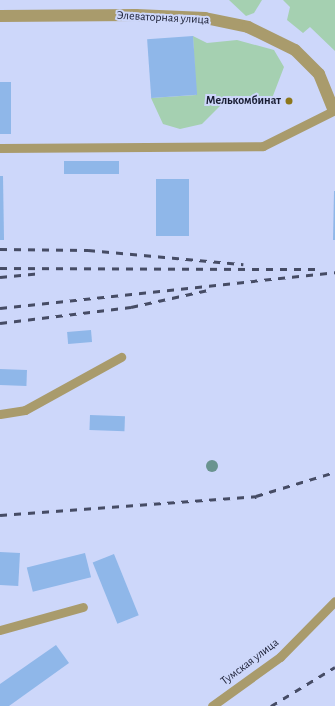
<!DOCTYPE html>
<html>
<head>
<meta charset="utf-8">
<style>
	body { margin:0 }
	#map { position:relative; width:335px; height:706px; overflow:hidden; background:#cdd7fa; font-family:"Alegreya Sans",sans-serif }
	div>[style] { position:absolute }
	[style*='--x'] { left:calc(var(--x)*1px); top:calc(var(--y)*1px); width:calc(var(--w)*1px); rotate:calc(var(--a)*1deg) }
	.green>* { inset:0; background:#a5d0b1 }
	.building>* { inset:0; background:#8fb7e9; transform-origin:0 0 }
	.service>* { height:9px; margin:-4.5px; padding:0 4.5px; transform-origin:4.5px; border-radius:4.5px; background:#a99b6c }
	.minor>* { height:12px; margin:-6px; padding:0 6px; transform-origin:6px; border-radius:6px; background:#a99b6c }
	.rail>* { height:3px; margin-top:-1.5px; transform-origin:0; background:repeating-linear-gradient(90deg,#464c65 0 7px,transparent 0 14px) }
	.trees>* { width:12px; height:12px; margin:-6px; border-radius:50%; background:#6a948f }
	.dots>* { width:11px; height:11px; translate:-50% -50%; box-sizing:border-box; border:2px solid #cdd7fa; border-radius:50% }
	span { translate:-50% -50%; white-space:nowrap; text-align:center; line-height:1.15; -webkit-text-stroke:4px #cdd7fa; paint-order:stroke }
	.street-label { font-size:12px; color:#181c32 }
	.poi-label { font-size:12px; color:#181c32; font-weight:700 }
	.right { translate:-100% -50%; text-align:right }
</style>
</head>
<body>
<div id="map">
	<div class="green">
		<i style="clip-path:polygon(229px 0,262px 0,254px 13px,246px 16px)"></i>
		<i style="clip-path:polygon(283px 0,335px 0,335px 51px,310px 27px,303px 33px,287px 20px,290px 7px)"></i>
		<i style="clip-path:polygon(193px 36px,207px 43px,237px 40px,274px 50px,284px 67px,271px 101px,228px 98px,202px 124px,180px 129px,163px 124px,151px 98px,196px 95px)"></i>
	</div>
	<div class="building">
		<i style="left:193px;top:36px;width:59px;height:46px;rotate:86deg"></i>
		<i style="left:0;top:82px;width:11px;height:52px"></i>
		<i style="left:119px;top:161px;width:13px;height:55px;rotate:90deg"></i>
		<i style="clip-path:polygon(0 176px,3px 176px,4px 240px,0 240px)"></i>
		<i style="left:156px;top:179px;width:33px;height:57px"></i>
		<i style="clip-path:polygon(334px 191px,335px 191px,335px 240px,333px 240px)"></i>
		<i style="left:91px;top:330px;width:12px;height:24px;rotate:85deg"></i>
		<i style="left:0;top:369px;width:27px;height:16px;rotate:2deg"></i>
		<i style="left:90px;top:415px;width:35px;height:15px;rotate:2deg"></i>
		<i style="left:0;top:552px;width:20px;height:33px;rotate:3deg"></i>
		<i style="left:85px;top:553px;width:25px;height:60px;rotate:76deg"></i>
		<i style="left:114px;top:554px;width:66px;height:23px;rotate:68deg"></i>
		<i style="clip-path:polygon(56px 645px,69px 663px,9px 706px,0 706px,0 684px)"></i>
	</div>
	<div class="service">
		<i style="--x:0;--y:148;--w:263;--a:-0.4"></i>
		<i style="--x:263;--y:146;--w:80;--a:-26.6"></i>
		<i style="--x:0;--y:414;--w:25;--a:-9"></i>
		<i style="--x:25;--y:410;--w:110;--a:-28.9"></i>
		<i style="--x:0;--y:630;--w:86;--a:-15.5"></i>
		<i style="--x:212;--y:706;--w:84;--a:-35.8"></i>
		<i style="--x:280;--y:657;--w:78;--a:-45.5"></i>
	</div>
	<div class="minor">
		<i style="--x:0;--y:16;--w:136;--a:-0.4"></i>
		<i style="--x:136;--y:15;--w:69;--a:2.5"></i>
		<i style="--x:205;--y:18;--w:44;--a:11.8"></i>
		<i style="--x:248;--y:27;--w:52;--a:26.1"></i>
		<i style="--x:295;--y:50;--w:34;--a:45"></i>
		<i style="--x:319;--y:74;--w:37;--a:68"></i>
	</div>
	<div class="rail">
		<i style="--x:0;--y:249;--w:88;--a:0.7"></i>
		<i style="--x:88;--y:250;--w:156;--a:5.2"></i>
		<i style="--x:0;--y:268;--w:321;--a:0.2"></i>
		<i style="--x:0;--y:277;--w:42;--a:-5.4"></i>
		<i style="--x:0;--y:308;--w:337;--a:-6.1"></i>
		<i style="--x:0;--y:323;--w:132;--a:-7"></i>
		<i style="--x:131;--y:307;--w:79;--a:-12.4"></i>
		<i style="--x:0;--y:515;--w:257;--a:-4.2"></i>
		<i style="--x:256;--y:496;--w:83;--a:-16.9"></i>
		<i style="--x:271;--y:706;--w:75;--a:-31.4"></i>
	</div>
	<div class="trees">
		<i style="left:212px;top:466px"></i>
	</div>
	<div class="dots">
		<i style="left:289px;top:101px;background:#8d771b"></i>
	</div>
	<div class="street-label">
		<span style="left:163px;top:18px;rotate:3deg">Элеваторная улица</span>
		<span style="left:250px;top:662px;rotate:-37deg">Тумская улица</span>
	</div>
	<div class="poi-label">
		<span class="right" style="left:281px;top:101px">Мелькомбинат</span>
	</div>
</div>
</body>
</html>
